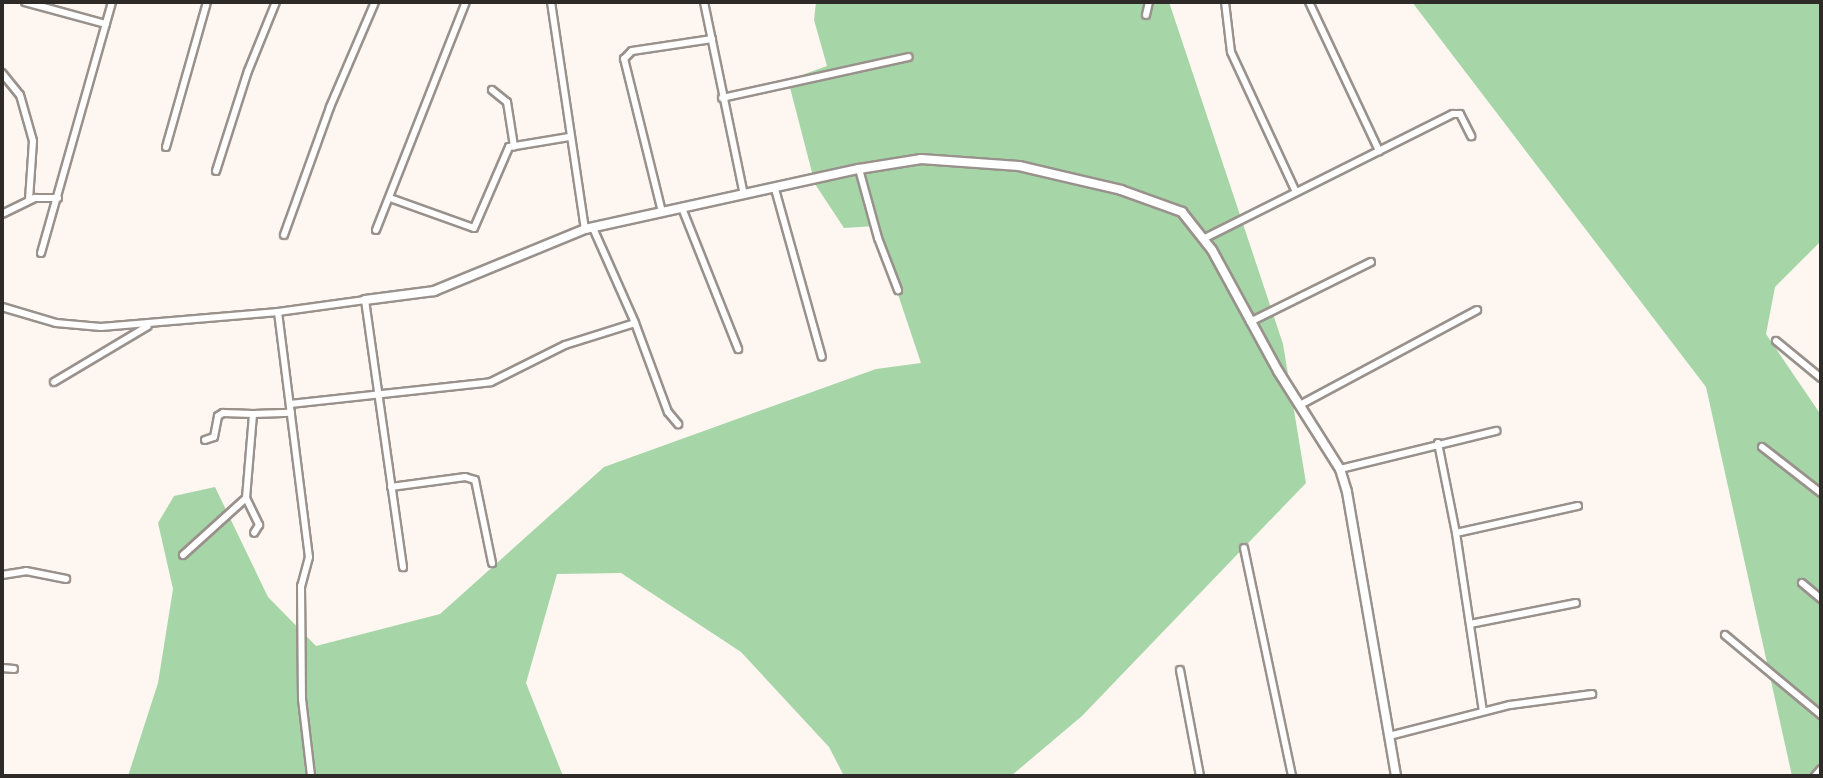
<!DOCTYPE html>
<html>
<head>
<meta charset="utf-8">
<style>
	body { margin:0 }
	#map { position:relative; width:1823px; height:778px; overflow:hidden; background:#fef6f0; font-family:"Public Sans",sans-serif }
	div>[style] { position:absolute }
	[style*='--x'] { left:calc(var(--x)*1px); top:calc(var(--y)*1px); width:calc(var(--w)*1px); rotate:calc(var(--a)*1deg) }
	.green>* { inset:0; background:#a6d6a7 }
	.roads { filter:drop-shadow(2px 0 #99918c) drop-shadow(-2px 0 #99918c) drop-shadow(0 2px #99918c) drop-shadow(0 -2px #99918c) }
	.minor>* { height:6px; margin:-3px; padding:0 3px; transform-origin:3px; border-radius:3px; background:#fff }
	.tertiary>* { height:8px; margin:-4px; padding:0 4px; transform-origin:4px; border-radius:4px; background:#fff }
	span { translate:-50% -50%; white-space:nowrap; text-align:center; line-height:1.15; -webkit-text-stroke:6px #fef6f0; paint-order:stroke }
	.frame { position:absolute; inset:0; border:4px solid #2d2a28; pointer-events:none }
</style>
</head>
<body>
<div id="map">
	<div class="green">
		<i style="clip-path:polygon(816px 2px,1169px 2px,1283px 344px,1306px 483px,1082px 716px,1011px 776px,844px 776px,829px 747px,741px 652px,621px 573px,557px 574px,526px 683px,563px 776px,128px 776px,158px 683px,173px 589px,158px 523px,174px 496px,215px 487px,268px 597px,316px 646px,440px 614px,604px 467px,876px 369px,921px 363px,875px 226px,844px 228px,815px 184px,788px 80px,827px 66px,814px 20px)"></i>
		<i style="clip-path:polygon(1412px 2px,1821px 2px,1821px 241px,1775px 287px,1766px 334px,1821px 415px,1821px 776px,1792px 776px,1706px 387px)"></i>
	</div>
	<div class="roads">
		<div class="minor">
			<i style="--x:25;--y:2;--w:84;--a:15.2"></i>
			<i style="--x:551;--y:2;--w:230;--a:81.5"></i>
			<i style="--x:704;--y:2;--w:197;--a:78.3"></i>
			<i style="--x:1225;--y:2;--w:50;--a:83.2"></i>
			<i style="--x:1231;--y:52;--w:154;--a:65.1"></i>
			<i style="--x:1309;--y:2;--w:165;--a:64.8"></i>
			<i style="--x:1146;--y:15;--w:13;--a:-77"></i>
			<i style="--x:2;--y:73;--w:28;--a:51"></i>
			<i style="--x:20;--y:95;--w:48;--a:74.2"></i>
			<i style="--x:33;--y:141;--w:59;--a:93.9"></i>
			<i style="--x:492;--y:90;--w:19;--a:39"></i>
			<i style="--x:507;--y:102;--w:45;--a:81"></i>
			<i style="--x:722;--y:98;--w:191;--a:-12.4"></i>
			<i style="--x:166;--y:147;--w:151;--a:-74.2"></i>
			<i style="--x:859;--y:169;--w:72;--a:74.6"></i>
			<i style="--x:878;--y:238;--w:56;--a:69"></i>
			<i style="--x:216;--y:171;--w:105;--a:-72.3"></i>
			<i style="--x:248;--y:71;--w:74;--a:-67.9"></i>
			<i style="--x:775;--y:189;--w:174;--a:74.4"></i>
			<i style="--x:390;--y:198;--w:89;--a:19.7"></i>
			<i style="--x:474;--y:228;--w:88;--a:-66.6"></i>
			<i style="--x:509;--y:147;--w:61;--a:-9.5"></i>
			<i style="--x:682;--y:208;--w:152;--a:68.3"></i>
			<i style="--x:662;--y:212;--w:158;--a:-103.9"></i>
			<i style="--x:624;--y:59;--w:11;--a:-45"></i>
			<i style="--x:632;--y:51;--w:81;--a:-8.5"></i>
			<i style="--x:2;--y:214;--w:37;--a:-26"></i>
			<i style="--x:35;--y:198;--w:23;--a:0"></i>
			<i style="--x:593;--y:228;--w:104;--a:66.1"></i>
			<i style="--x:635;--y:323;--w:95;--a:69.7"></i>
			<i style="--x:668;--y:412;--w:16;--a:50"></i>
			<i style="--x:376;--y:230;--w:245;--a:-68.5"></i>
			<i style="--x:284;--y:235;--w:136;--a:-70.2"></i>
			<i style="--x:330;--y:107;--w:114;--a:-66.8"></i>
			<i style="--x:1205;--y:238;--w:277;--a:-26.6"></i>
			<i style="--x:1453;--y:114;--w:7;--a:0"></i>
			<i style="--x:1460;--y:114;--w:25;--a:63"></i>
			<i style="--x:41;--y:253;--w:261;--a:-74.2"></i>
			<i style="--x:2;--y:307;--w:56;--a:16.5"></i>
			<i style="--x:56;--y:323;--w:45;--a:5.1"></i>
			<i style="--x:101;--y:327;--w:178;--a:-4.8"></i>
			<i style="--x:278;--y:312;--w:88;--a:-7.9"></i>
			<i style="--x:365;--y:300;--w:270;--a:81.9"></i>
			<i style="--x:278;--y:312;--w:247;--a:82.8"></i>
			<i style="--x:309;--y:557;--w:30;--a:105"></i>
			<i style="--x:301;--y:586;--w:113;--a:89.5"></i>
			<i style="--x:302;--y:699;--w:78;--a:83.3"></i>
			<i style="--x:1250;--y:322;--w:135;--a:-26.4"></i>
			<i style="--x:1776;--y:341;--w:58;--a:39.4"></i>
			<i style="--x:54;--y:382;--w:109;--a:-30.8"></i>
			<i style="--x:290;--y:404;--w:202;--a:-6.2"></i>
			<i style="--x:491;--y:382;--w:83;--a:-26.6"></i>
			<i style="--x:565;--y:345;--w:73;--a:-17.4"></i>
			<i style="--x:1300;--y:405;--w:201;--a:-28.2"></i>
			<i style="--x:205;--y:440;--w:9;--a:-18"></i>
			<i style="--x:214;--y:437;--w:21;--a:-79"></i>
			<i style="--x:218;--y:416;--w:6;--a:-31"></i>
			<i style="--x:223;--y:413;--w:30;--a:2"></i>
			<i style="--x:1438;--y:443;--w:92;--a:78.7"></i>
			<i style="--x:1456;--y:533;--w:180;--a:81.4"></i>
			<i style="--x:1762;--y:447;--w:75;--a:37.9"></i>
			<i style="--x:1340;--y:469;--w:161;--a:-13.7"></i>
			<i style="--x:391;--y:487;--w:75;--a:-7.7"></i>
			<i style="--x:465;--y:477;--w:10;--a:17"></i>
			<i style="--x:475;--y:480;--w:85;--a:78.4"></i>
			<i style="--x:246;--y:498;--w:30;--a:64"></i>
			<i style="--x:259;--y:525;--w:9;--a:122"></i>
			<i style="--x:1456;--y:533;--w:125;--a:-12.5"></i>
			<i style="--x:1244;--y:548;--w:233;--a:78.1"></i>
			<i style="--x:183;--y:555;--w:85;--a:-42.1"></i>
			<i style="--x:246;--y:498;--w:84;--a:-85.2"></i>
			<i style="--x:253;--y:414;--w:38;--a:-2"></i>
			<i style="--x:2;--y:575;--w:24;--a:-9"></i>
			<i style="--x:26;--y:571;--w:41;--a:11.3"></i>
			<i style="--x:1802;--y:583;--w:25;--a:40"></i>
			<i style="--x:1470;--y:624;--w:108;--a:-11.2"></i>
			<i style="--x:1725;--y:635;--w:125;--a:39.8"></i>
			<i style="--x:2;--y:668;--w:12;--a:5"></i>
			<i style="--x:1180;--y:670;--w:108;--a:79.3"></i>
			<i style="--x:1389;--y:736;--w:125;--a:-14.4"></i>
			<i style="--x:1510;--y:705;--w:83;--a:-7.6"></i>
			<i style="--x:1815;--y:776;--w:9;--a:-49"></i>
		</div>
		<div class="tertiary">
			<i style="--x:365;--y:300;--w:70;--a:-7.4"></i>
			<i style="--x:434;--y:291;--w:163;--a:-22.3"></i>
			<i style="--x:585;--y:229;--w:280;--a:-12.4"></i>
			<i style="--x:859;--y:169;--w:63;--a:-9.2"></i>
			<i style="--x:921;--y:159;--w:98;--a:4.1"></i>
			<i style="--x:1019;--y:166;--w:105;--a:13.2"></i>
			<i style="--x:1121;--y:190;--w:65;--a:19.8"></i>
			<i style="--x:1182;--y:212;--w:48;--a:51.7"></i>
			<i style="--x:1212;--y:250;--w:138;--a:61.4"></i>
			<i style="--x:1278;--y:371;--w:116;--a:57.7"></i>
			<i style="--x:1340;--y:469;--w:24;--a:73"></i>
			<i style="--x:1347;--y:492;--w:288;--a:80.2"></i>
		</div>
	</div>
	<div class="frame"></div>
</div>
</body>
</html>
